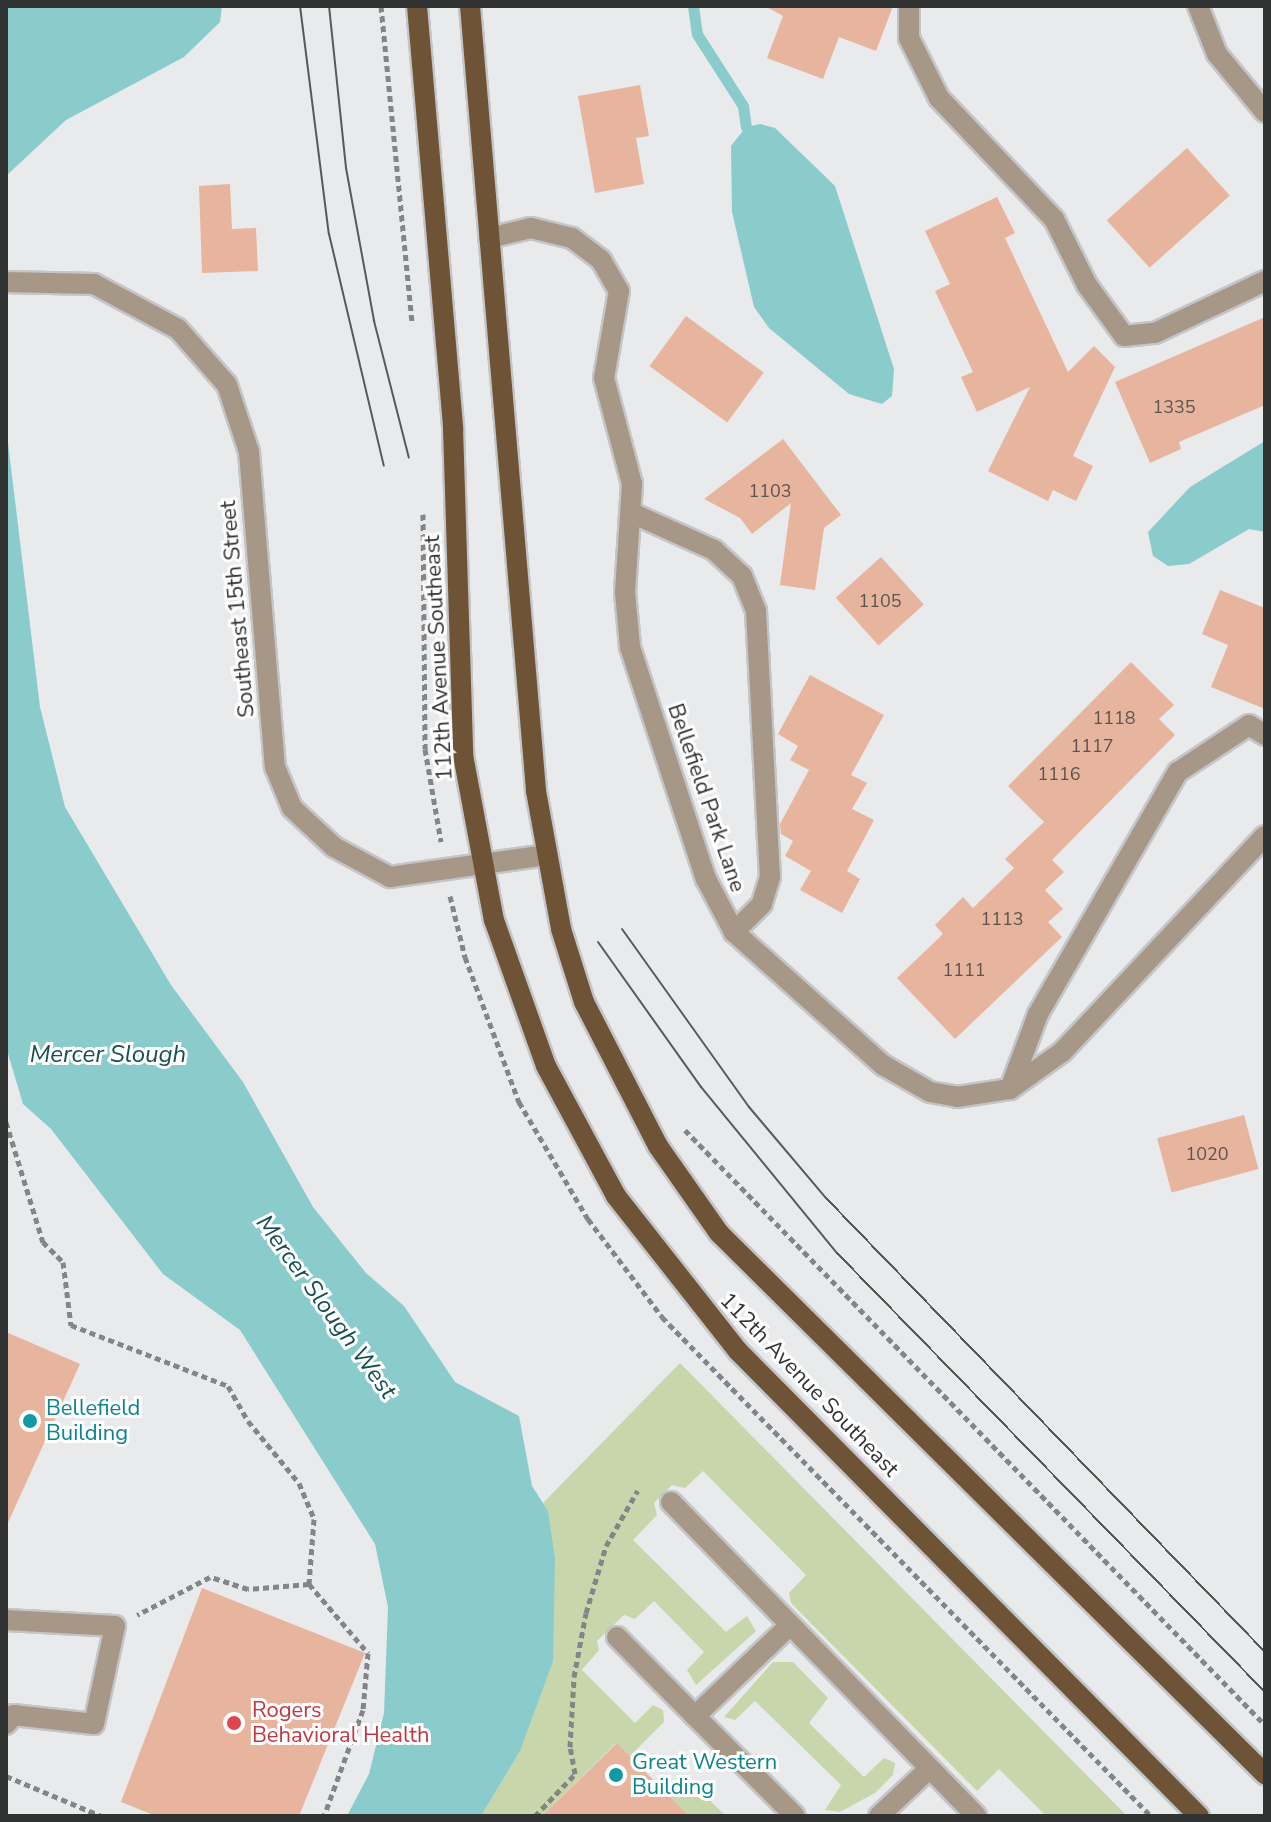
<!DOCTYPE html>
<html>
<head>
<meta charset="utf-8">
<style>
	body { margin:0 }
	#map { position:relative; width:1271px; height:1822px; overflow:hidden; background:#e9eaec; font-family:"Nunito Sans",sans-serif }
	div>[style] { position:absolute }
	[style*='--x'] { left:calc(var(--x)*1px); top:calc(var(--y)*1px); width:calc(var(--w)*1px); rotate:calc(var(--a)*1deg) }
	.green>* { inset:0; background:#c8d6ab }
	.water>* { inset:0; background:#8acbcc }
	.stream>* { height:11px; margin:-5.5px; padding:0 5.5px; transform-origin:5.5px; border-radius:5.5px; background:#8acbcc }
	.building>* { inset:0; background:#e7b59e; transform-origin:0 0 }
	.path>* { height:5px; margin-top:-2.5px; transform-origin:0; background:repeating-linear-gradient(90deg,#848586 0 6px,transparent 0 10px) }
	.roads { filter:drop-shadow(2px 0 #c4c5c7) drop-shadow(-2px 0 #c4c5c7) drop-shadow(0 2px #c4c5c7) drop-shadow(0 -2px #c4c5c7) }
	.minor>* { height:20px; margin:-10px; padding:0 10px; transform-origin:10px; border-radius:10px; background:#a79787 }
	.major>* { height:20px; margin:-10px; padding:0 10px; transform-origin:10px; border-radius:10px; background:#6f5336 }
	.tram>* { height:2px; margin:-1px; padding:0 1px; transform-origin:1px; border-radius:1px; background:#585959 }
	.dots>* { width:22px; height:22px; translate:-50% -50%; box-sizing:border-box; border:4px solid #fff; border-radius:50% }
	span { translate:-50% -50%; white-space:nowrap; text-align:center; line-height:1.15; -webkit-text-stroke:6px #fff; paint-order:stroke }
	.number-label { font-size:18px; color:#5e534d }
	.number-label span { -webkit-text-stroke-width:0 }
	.street-label { font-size:22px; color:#313232 }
	.culture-label { font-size:22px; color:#0d838f }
	.left { translate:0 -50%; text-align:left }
	.health-label { font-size:22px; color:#be3a42 }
	.water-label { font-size:24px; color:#154f50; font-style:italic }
	.frame { position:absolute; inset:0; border:8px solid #313232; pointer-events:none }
</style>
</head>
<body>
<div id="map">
	<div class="green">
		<i style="clip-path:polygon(680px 1363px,1127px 1816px,1046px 1816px,999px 1769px,977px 1791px,791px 1603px,789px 1593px,806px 1575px,703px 1471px,685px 1488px,672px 1485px,654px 1503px,657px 1515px,633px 1540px,726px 1632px,747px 1616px,756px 1631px,696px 1685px,687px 1670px,704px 1652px,654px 1601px,635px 1619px,624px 1615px,597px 1641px,599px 1650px,582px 1670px,635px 1723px,653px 1705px,663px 1710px,664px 1722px,630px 1756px,616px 1743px,542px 1816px,481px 1816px,520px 1751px,548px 1511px,543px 1503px)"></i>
		<i style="clip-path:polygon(773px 1662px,793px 1662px,828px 1698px,809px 1723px,864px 1777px,884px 1758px,895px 1763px,893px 1775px,875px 1793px,840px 1812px,825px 1810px,841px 1785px,755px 1701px,735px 1720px,724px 1717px)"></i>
		<i style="clip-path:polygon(687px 1777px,696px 1787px,726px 1816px,689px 1816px,668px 1795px)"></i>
	</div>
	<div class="water">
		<i style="clip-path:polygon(6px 6px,222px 6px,220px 22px,184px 57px,66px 120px,6px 176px)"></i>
		<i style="clip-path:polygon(760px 124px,775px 128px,835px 186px,894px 369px,892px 396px,882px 404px,849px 394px,769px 328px,754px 307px,732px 212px,731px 146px,746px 127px)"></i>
		<i style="clip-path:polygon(6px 426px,40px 707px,65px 807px,171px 985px,243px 1082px,313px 1207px,366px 1273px,404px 1306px,455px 1382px,519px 1416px,532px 1486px,548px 1511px,555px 1558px,553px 1661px,520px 1751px,481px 1816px,347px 1816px,369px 1774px,384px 1713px,388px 1607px,375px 1544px,240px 1330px,163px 1274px,51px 1129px,23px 1104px,6px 1047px)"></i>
		<i style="clip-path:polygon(1265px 441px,1265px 532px,1249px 529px,1189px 564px,1168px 566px,1153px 556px,1148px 532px,1190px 487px)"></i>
	</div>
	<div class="stream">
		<i style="--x:693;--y:6;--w:28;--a:82"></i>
		<i style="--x:697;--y:34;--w:85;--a:57.4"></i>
		<i style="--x:743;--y:106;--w:21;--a:82"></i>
	</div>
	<div class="building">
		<i style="clip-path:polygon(765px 6px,893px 6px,876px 51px,839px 37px,823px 79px,767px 58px,783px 16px)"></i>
		<i style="clip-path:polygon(640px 85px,649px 136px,636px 138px,644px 184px,595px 193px,578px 96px)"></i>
		<i style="left:1187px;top:148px;width:64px;height:108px;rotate:48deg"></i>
		<i style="clip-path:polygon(230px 184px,232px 229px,256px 228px,258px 271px,202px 273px,199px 186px)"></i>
		<i style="clip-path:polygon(997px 197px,1015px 233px,1005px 238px,1068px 372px,1094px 346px,1115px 367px,1073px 456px,1093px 466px,1076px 501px,1053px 490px,1048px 501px,988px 471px,1030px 387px,977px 412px,961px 377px,973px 372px,935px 291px,950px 284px,925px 231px)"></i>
		<i style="left:686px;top:316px;width:96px;height:62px;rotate:36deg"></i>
		<i style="clip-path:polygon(1265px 317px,1265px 405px,1179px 442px,1181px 449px,1150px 463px,1115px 382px)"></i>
		<i style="clip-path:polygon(783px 439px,841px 515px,824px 528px,815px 590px,780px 585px,791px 503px,752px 534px,740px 518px,704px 499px)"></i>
		<i style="left:881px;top:557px;width:64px;height:61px;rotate:48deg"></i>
		<i style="clip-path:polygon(1220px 590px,1265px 608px,1265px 709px,1211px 687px,1228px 645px,1202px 634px)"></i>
		<i style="clip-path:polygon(1131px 662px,1174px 705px,1159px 719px,1175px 735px,1052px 860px,1064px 872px,1045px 890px,1063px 909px,1048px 922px,1062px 937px,955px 1039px,897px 978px,943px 934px,935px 925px,963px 897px,973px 908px,1014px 868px,1005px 859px,1044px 822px,1008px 786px)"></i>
		<i style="clip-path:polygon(810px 675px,884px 715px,851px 775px,867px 783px,852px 809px,874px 820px,847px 871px,860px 879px,842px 913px,800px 890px,811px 871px,785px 856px,793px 841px,781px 834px,780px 824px,809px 770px,790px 760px,798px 746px,778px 734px)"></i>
		<i style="left:1244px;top:1115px;width:56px;height:90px;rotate:75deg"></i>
		<i style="clip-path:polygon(6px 1332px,80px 1364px,6px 1527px)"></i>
		<i style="clip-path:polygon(202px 1588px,365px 1653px,299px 1816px,156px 1816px,121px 1802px)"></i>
		<i style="clip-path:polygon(617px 1743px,689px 1816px,542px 1816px)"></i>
	</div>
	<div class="path">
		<i style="--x:381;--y:6;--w:320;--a:84.4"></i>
		<i style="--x:423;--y:514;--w:235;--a:89.5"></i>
		<i style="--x:425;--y:749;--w:94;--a:80.2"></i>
		<i style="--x:450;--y:896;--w:63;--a:76.2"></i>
		<i style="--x:465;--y:957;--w:155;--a:69.6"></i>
		<i style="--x:519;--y:1102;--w:136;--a:59.5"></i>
		<i style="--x:588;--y:1219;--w:123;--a:52.9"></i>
		<i style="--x:662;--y:1317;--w:699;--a:45.58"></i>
		<i style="--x:6;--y:1122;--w:126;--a:72.9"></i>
		<i style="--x:43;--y:1242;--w:28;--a:45"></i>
		<i style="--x:63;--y:1262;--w:64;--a:82.8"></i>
		<i style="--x:71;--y:1325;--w:168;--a:21.2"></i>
		<i style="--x:228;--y:1386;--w:40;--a:60.3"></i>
		<i style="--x:248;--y:1421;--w:80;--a:50.6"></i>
		<i style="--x:299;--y:1483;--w:39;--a:67"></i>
		<i style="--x:314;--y:1519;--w:65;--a:94.4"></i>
		<i style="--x:309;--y:1584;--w:61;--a:175.3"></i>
		<i style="--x:248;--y:1589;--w:40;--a:-162"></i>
		<i style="--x:210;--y:1577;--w:82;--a:152.5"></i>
		<i style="--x:685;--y:1130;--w:831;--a:45.73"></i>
		<i style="--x:309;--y:1584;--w:91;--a:49.5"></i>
		<i style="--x:368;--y:1653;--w:57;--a:95"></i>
		<i style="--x:363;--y:1710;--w:113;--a:110.2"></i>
		<i style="--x:6;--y:1776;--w:103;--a:22.8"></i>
		<i style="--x:130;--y:1816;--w:3;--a:0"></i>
		<i style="--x:535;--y:1816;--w:58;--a:-46.4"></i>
		<i style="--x:575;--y:1774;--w:27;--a:-100"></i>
		<i style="--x:570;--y:1747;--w:70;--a:-86.7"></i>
		<i style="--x:574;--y:1677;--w:65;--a:-79.4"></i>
		<i style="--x:586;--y:1613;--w:70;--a:-73.4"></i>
		<i style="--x:606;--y:1546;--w:64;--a:-60.3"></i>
	</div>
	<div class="roads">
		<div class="minor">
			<i style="--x:909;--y:6;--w:32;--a:90"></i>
			<i style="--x:909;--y:38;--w:67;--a:63.4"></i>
			<i style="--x:939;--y:98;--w:167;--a:46.5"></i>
			<i style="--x:1054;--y:219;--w:74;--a:63.4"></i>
			<i style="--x:1087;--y:285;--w:63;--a:54"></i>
			<i style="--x:1124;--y:336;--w:31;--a:-6"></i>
			<i style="--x:1155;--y:333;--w:122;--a:-25.3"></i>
			<i style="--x:1198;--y:6;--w:52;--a:68.4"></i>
			<i style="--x:1217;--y:54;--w:75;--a:50.4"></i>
			<i style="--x:489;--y:238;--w:43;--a:-13.4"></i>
			<i style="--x:531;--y:228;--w:42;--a:13.7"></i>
			<i style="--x:572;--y:238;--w:36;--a:37"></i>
			<i style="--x:601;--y:260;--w:36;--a:60"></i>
			<i style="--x:619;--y:291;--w:88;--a:99.8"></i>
			<i style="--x:604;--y:378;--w:110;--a:75.2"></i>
			<i style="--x:632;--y:484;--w:108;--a:93.7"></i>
			<i style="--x:625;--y:592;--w:55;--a:84.8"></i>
			<i style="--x:630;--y:647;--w:244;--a:71.9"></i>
			<i style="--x:706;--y:879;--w:60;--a:62.2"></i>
			<i style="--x:734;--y:932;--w:200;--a:41.8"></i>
			<i style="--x:883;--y:1065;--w:54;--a:29.9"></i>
			<i style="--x:930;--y:1092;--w:27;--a:10"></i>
			<i style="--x:957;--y:1097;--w:54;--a:-8.6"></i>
			<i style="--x:1010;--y:1089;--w:64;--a:-35.4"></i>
			<i style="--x:1062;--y:1052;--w:296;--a:-46.8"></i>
			<i style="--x:6;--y:282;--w:88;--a:1.3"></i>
			<i style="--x:94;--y:284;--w:95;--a:28.2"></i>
			<i style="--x:178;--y:329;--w:74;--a:48.8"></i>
			<i style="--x:227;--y:385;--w:71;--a:71.8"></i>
			<i style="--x:249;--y:452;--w:316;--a:85.3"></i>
			<i style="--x:275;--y:767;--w:44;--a:67.5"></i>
			<i style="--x:292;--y:808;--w:57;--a:42.9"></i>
			<i style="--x:334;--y:847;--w:64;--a:28.2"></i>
			<i style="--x:390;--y:877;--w:158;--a:-8"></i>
			<i style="--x:634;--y:514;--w:88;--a:24.2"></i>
			<i style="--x:714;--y:550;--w:38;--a:43"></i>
			<i style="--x:742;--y:576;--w:38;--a:68"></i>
			<i style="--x:756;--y:611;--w:266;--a:87"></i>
			<i style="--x:770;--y:877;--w:28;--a:107"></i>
			<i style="--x:762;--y:904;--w:40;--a:135"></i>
			<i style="--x:1010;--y:1089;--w:80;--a:-69.5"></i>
			<i style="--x:1038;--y:1014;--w:280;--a:-60"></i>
			<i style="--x:1178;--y:772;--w:85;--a:-33.5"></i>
			<i style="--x:1249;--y:725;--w:19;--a:32"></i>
			<i style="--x:671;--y:1502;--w:438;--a:45.8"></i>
			<i style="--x:6;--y:1620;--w:109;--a:3.2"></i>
			<i style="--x:115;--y:1626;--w:100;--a:102.1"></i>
			<i style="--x:94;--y:1724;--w:81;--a:-173.6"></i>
			<i style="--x:14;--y:1715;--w:12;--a:132"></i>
			<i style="--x:789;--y:1626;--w:130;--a:136.2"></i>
			<i style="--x:695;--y:1716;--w:141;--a:45"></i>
			<i style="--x:617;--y:1637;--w:111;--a:45.4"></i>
			<i style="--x:879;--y:1816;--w:69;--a:-43.2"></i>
		</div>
		<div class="major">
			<i style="--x:417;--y:6;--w:424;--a:85.1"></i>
			<i style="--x:453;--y:428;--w:327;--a:88.2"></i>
			<i style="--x:463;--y:755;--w:168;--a:79.4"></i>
			<i style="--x:494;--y:920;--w:155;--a:70.4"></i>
			<i style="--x:546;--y:1066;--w:148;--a:61.7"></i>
			<i style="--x:616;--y:1196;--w:197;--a:51.8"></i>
			<i style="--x:738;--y:1351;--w:655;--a:45.25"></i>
			<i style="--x:470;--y:6;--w:788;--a:85.19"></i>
			<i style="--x:536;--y:791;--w:140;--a:79.7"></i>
			<i style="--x:561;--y:929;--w:77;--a:72.5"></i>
			<i style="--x:584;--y:1002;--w:162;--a:62.8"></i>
			<i style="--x:658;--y:1146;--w:106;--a:55"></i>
			<i style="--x:719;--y:1233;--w:769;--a:44.74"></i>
		</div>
	</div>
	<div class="tram">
		<i style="--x:300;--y:6;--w:230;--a:82.8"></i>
		<i style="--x:329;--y:234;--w:238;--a:76.7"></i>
		<i style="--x:329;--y:6;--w:163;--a:84"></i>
		<i style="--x:346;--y:168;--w:156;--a:79.6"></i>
		<i style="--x:374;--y:321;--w:141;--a:75.7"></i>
		<i style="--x:622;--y:929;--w:219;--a:54.5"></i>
		<i style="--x:749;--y:1107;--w:119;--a:49.8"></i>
		<i style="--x:826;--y:1198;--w:632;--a:45.96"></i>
		<i style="--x:598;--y:942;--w:178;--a:54.6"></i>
		<i style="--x:701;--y:1087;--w:215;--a:50.7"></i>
		<i style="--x:837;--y:1253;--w:613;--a:45.73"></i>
	</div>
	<div class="dots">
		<i style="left:30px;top:1421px;background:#0f9aa8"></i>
		<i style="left:234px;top:1723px;background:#e0444e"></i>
		<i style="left:616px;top:1775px;background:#0f9aa8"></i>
	</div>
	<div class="number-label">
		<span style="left:1174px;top:407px">1335</span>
		<span style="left:770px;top:491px">1103</span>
		<span style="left:880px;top:601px">1105</span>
		<span style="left:1114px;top:718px">1118</span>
		<span style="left:1092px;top:746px">1117</span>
		<span style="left:1059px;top:774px">1116</span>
		<span style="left:1002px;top:919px">1113</span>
		<span style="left:964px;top:970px">1111</span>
		<span style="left:1207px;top:1154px">1020</span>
	</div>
	<div class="street-label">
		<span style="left:238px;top:609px;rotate:-95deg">Southeast 15th Street</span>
		<span style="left:439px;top:658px;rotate:-93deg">112th Avenue Southeast</span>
		<span style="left:706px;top:798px;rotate:71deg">Bellefield Park Lane</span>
		<span style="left:809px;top:1385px;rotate:46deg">112th Avenue Southeast</span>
	</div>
	<div class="culture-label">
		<span class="left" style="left:46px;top:1421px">Bellefield<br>Building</span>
		<span class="left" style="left:632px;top:1775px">Great Western<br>Building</span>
	</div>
	<div class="health-label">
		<span class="left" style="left:252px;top:1723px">Rogers<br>Behavioral Health</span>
	</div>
	<div class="water-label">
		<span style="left:108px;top:1055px">Mercer Slough</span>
		<span style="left:326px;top:1307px;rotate:54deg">Mercer Slough West</span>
	</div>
	<div class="frame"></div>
</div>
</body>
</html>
